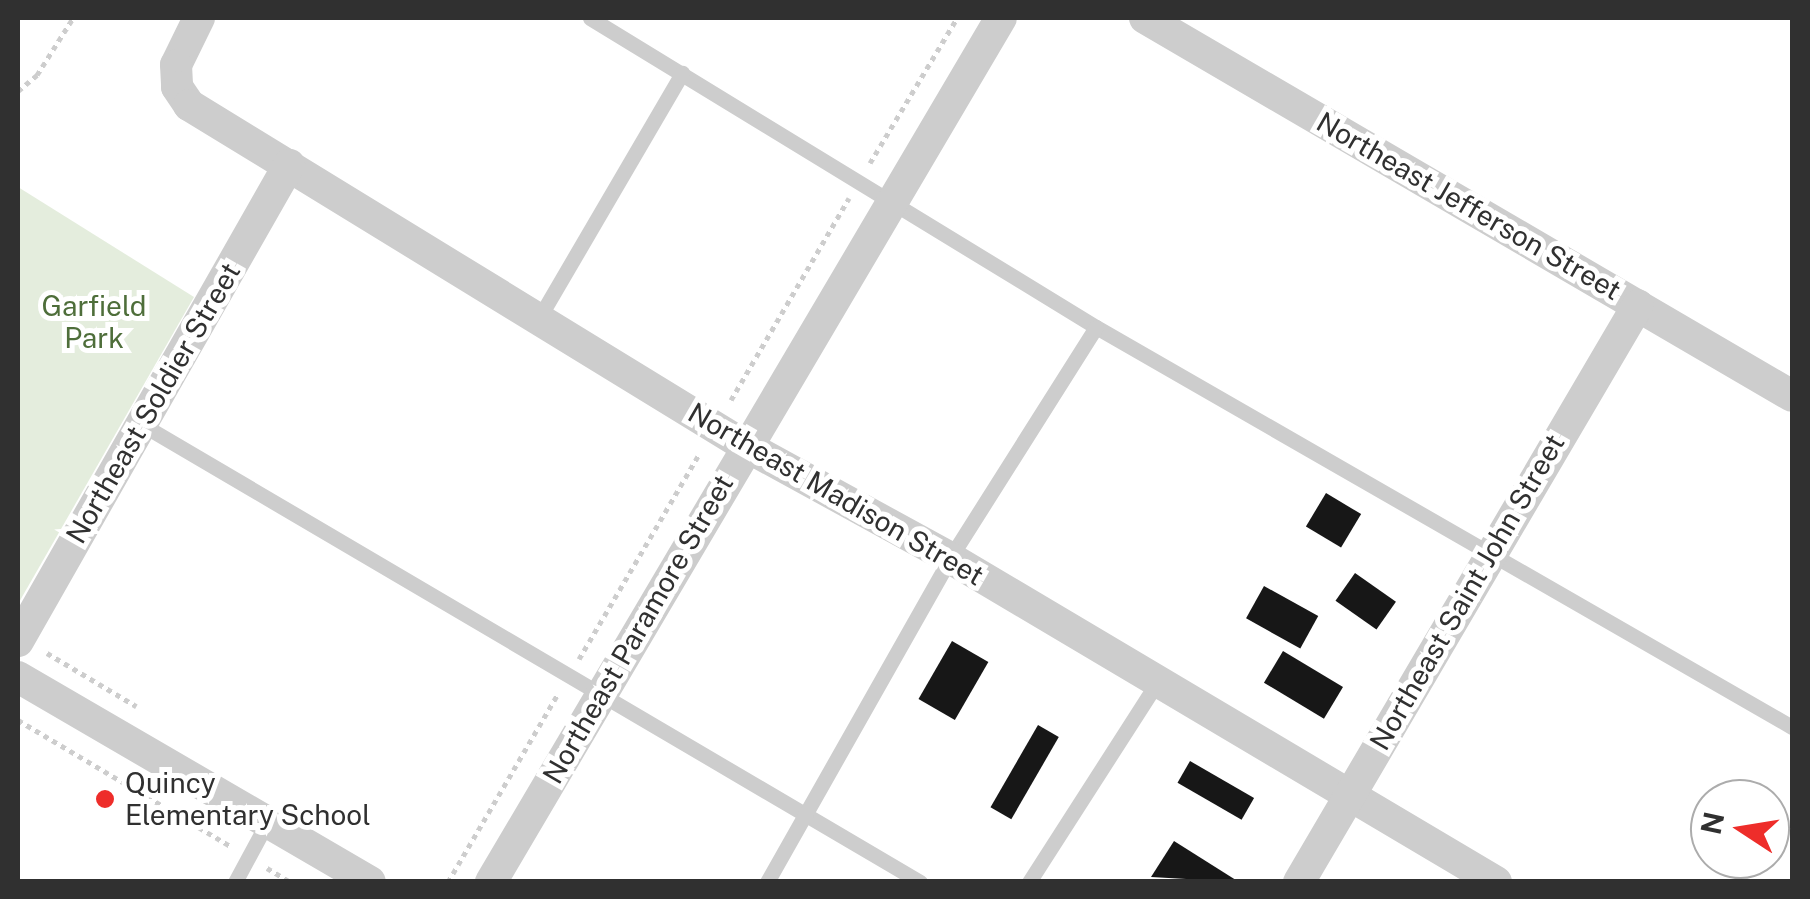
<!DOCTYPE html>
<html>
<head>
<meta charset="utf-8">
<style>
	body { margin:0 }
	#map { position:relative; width:1810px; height:899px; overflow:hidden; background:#fff; font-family:"Public Sans",sans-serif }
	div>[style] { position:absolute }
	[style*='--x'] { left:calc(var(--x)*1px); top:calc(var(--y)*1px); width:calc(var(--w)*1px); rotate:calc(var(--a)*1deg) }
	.green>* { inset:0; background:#e4eddd }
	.building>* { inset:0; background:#171717; transform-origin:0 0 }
	.path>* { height:5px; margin-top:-2.5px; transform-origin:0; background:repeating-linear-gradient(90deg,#cdcdcd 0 5px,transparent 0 10px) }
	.service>* { height:15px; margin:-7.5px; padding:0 7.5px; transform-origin:7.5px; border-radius:7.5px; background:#cdcdcd }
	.minor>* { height:32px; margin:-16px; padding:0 16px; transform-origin:16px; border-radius:16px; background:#cdcdcd }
	.dots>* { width:28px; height:28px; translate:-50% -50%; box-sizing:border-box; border:5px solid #fff; border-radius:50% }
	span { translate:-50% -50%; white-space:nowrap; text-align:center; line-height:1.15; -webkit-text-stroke:10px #fff; paint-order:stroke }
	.street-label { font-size:28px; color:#303030 }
	.park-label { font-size:28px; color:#4e6e3a }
	.poi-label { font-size:28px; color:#303030 }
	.left { translate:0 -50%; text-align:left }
	.frame { position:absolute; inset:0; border:20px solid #303030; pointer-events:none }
	.north { position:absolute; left:1690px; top:779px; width:100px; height:100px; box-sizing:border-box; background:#fff; border:2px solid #acacac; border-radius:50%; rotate:282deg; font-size:28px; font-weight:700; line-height:40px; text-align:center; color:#303030 }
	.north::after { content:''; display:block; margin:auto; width:35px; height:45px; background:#ee2d2a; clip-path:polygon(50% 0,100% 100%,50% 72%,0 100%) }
</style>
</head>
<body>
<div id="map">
	<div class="green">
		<i style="clip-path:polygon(18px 187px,194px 297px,18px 604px)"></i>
	</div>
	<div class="building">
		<i style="left:1326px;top:493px;width:41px;height:39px;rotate:31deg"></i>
		<i style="left:1355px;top:573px;width:50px;height:34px;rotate:35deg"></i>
		<i style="left:1264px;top:586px;width:62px;height:37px;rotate:29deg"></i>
		<i style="left:952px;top:641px;width:42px;height:67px;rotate:30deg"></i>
		<i style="left:1283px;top:651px;width:70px;height:37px;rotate:31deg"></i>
		<i style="left:1038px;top:725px;width:24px;height:95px;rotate:30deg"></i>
		<i style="left:1190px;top:761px;width:74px;height:25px;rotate:30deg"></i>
		<i style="clip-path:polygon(1174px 841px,1239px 882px,1151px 877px)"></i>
	</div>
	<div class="path">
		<i style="--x:18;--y:91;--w:25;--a:-40"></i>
		<i style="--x:37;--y:75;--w:67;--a:-57.7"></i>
		<i style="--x:870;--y:163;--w:169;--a:-59"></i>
		<i style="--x:731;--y:400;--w:234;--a:-59.7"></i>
		<i style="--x:47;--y:653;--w:104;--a:30.8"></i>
		<i style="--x:579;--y:659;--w:239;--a:-59.6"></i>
		<i style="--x:18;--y:720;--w:249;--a:30.7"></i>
		<i style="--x:267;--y:868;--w:27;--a:31"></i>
		<i style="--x:448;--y:882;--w:218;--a:-59.7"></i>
	</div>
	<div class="service">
		<i style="--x:590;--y:18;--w:593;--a:31.41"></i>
		<i style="--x:1096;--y:327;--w:803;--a:29.89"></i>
		<i style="--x:539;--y:318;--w:284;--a:-59.7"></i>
		<i style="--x:141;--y:424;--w:904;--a:30.45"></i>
		<i style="--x:235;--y:882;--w:69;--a:-61.6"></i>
		<i style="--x:767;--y:882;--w:372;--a:-60.5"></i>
		<i style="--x:950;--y:558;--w:273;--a:-57.7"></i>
		<i style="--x:1029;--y:882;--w:239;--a:-57.3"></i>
	</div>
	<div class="minor">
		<i style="--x:199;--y:18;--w:52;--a:116.1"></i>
		<i style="--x:176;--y:65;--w:22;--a:87"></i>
		<i style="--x:177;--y:87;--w:22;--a:56"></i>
		<i style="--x:189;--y:105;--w:651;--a:31.49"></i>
		<i style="--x:744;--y:445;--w:235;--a:28.7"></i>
		<i style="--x:950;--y:558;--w:635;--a:30.69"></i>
		<i style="--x:1145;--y:18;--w:749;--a:30.29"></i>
		<i style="--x:18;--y:641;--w:548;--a:-60.35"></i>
		<i style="--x:18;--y:677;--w:407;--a:30.2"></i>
		<i style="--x:491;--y:882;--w:1003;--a:-59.45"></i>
		<i style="--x:1299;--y:882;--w:669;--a:-59.56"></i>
	</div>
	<div class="dots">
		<i style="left:105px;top:799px;background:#ee2d2a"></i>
	</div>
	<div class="street-label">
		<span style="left:1469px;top:206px;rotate:30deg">Northeast Jefferson Street</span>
		<span style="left:153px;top:403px;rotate:-60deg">Northeast Soldier Street</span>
		<span style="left:836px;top:494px;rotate:30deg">Northeast Madison Street</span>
		<span style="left:1467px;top:592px;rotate:-60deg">Northeast Saint John Street</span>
		<span style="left:638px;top:629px;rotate:-60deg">Northeast Paramore Street</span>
	</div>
	<div class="park-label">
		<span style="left:94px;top:322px">Garfield<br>Park</span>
	</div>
	<div class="poi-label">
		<span class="left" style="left:125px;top:799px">Quincy<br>Elementary School</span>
	</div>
	<div class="frame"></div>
	<div class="north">N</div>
</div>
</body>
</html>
